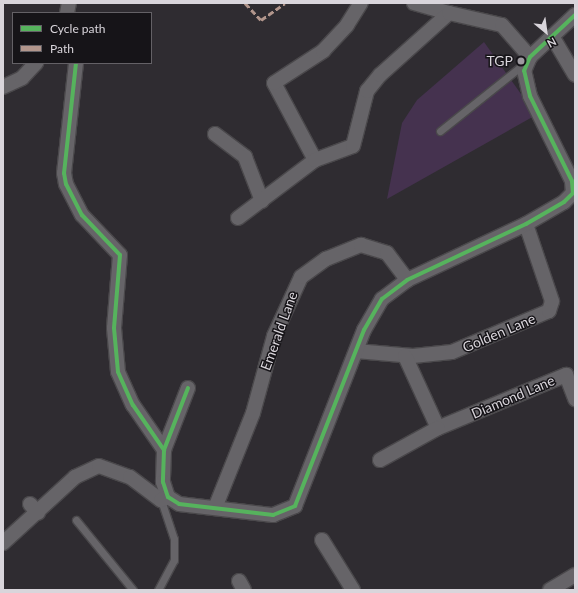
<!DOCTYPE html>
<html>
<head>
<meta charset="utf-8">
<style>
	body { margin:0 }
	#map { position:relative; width:578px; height:593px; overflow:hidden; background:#2f2c31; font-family:Lato,sans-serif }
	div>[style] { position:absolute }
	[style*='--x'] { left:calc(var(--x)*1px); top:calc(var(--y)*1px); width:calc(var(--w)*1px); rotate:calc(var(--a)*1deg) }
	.green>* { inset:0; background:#45324f }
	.roads { filter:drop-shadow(1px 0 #4a484b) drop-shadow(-1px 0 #4a484b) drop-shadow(0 1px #4a484b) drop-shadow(0 -1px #4a484b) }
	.service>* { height:7px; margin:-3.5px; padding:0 3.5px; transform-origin:3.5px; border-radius:3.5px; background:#666468 }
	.minor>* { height:14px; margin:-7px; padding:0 7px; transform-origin:7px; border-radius:7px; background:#666468 }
	.quiet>* { height:3px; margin-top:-1.5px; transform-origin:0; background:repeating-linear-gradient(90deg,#b2968c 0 6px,transparent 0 9px) }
	.cycleway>* { height:4px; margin:-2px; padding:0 2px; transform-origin:2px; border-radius:2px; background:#56b35d }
	.dots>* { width:11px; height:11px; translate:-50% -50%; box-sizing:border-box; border:2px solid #161418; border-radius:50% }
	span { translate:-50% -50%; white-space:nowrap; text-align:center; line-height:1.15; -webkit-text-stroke:3px #161418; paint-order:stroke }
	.poi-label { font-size:14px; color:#d9d5db }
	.right { translate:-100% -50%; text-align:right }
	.street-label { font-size:14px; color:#d9d5db }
	.frame { position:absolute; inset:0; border:4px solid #d9d5db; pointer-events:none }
	.legend { position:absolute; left:12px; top:12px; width:140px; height:52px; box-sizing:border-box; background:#161418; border:1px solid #646166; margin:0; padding:5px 7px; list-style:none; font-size:12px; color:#d9d5db }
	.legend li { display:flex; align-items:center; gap:8px; height:20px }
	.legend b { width:20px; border:1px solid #646166 }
	.north { position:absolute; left:526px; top:12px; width:40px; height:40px; -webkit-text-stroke:3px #161418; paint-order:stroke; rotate:151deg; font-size:11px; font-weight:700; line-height:16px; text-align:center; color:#d9d5db }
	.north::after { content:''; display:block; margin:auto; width:14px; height:18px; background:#d9d5db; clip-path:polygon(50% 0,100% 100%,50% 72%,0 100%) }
</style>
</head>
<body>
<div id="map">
	<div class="green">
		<i style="clip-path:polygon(484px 42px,536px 115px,387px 199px,402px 123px,417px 100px)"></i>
	</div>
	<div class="roads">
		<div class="service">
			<i style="--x:440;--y:131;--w:107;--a:-38.6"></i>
			<i style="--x:76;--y:520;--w:90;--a:50.8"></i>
			<i style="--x:158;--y:590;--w:34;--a:-62"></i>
			<i style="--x:174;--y:560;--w:21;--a:-90"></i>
			<i style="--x:174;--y:539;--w:41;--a:-108.4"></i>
		</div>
		<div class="minor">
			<i style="--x:414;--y:3;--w:36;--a:16"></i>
			<i style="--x:67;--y:13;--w:10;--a:-79"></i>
			<i style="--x:552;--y:36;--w:45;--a:59.5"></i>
			<i style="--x:76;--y:63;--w:111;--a:96.2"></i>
			<i style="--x:64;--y:173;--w:11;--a:80"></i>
			<i style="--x:66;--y:184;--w:35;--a:63"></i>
			<i style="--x:82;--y:215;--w:55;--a:46.5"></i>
			<i style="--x:120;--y:255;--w:73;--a:94.7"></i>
			<i style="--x:114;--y:328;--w:44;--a:84.8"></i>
			<i style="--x:118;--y:372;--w:36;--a:66"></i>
			<i style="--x:133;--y:405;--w:55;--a:55.4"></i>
			<i style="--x:3;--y:87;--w:21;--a:-25"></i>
			<i style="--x:22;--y:78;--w:21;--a:-47"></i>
			<i style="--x:215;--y:134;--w:38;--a:37"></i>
			<i style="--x:245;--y:157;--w:47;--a:68.9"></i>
			<i style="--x:315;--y:160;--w:87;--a:-118"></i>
			<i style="--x:274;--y:83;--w:59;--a:-33.1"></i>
			<i style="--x:323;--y:51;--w:35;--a:-47"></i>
			<i style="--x:347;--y:25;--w:26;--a:-58"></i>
			<i style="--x:238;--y:218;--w:96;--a:-37"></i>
			<i style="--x:315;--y:160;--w:40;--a:-20.2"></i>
			<i style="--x:353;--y:146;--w:57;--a:-75.7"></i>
			<i style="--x:367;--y:91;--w:21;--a:-51"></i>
			<i style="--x:380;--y:75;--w:93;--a:-41.9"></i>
			<i style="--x:449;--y:13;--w:54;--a:12.8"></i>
			<i style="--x:502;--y:25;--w:43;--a:48.8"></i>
			<i style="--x:356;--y:351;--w:57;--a:5"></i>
			<i style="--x:413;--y:356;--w:39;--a:-6"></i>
			<i style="--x:452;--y:352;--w:105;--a:-22.9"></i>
			<i style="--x:549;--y:311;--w:10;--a:-73"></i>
			<i style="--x:552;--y:301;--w:81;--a:-108.7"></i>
			<i style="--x:405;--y:356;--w:79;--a:65.4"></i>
			<i style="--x:438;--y:428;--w:139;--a:-22.5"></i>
			<i style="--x:566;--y:375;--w:26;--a:69"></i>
			<i style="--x:188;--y:388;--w:66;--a:111.2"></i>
			<i style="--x:164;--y:450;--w:32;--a:92"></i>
			<i style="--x:163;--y:482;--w:16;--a:72"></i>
			<i style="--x:168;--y:497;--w:13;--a:32"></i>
			<i style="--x:179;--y:504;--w:95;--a:6.7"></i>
			<i style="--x:273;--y:515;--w:24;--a:-22"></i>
			<i style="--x:295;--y:506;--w:189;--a:-68.6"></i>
			<i style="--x:364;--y:330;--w:36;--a:-60"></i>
			<i style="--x:382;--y:299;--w:31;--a:-37"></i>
			<i style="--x:407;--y:280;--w:132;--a:-25.2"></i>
			<i style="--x:526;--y:224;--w:44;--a:-30.1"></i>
			<i style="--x:564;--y:202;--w:13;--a:-45"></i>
			<i style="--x:573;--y:193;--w:12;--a:-95"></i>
			<i style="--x:572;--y:181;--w:95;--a:-116.3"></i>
			<i style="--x:530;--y:96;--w:26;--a:-103"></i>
			<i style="--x:524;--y:71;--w:15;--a:-67"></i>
			<i style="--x:530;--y:57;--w:62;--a:-43"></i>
			<i style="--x:380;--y:460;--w:66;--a:-28.9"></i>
			<i style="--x:30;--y:504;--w:12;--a:48"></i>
			<i style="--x:215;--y:508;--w:102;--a:-68.2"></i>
			<i style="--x:253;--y:413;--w:80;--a:-74.7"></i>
			<i style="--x:274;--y:336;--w:65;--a:-65.4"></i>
			<i style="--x:301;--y:277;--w:31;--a:-36"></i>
			<i style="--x:326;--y:259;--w:38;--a:-22"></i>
			<i style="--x:361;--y:245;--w:27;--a:17"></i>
			<i style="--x:387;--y:253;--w:34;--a:53"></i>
			<i style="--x:322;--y:540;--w:59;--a:58.2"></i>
			<i style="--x:3;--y:543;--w:98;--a:-42.5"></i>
			<i style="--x:75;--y:477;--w:26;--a:-25"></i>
			<i style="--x:99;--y:466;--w:33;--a:20"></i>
			<i style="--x:130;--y:477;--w:39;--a:37"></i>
			<i style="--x:161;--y:500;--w:8;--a:-23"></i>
			<i style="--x:239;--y:581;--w:10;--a:61"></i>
			<i style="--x:550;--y:590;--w:29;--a:-31"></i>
		</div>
	</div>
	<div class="quiet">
		<i style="--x:245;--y:3;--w:23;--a:47"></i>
		<i style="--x:261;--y:20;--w:29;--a:-35"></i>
	</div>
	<div class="cycleway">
		<i style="--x:76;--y:63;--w:111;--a:96.2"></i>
		<i style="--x:64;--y:173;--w:11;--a:80"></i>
		<i style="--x:66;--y:184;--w:35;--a:63"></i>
		<i style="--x:82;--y:215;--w:55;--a:46.5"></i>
		<i style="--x:120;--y:255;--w:73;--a:94.7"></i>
		<i style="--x:114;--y:328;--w:44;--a:84.8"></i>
		<i style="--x:118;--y:372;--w:36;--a:66"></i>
		<i style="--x:133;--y:405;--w:55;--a:55.4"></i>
		<i style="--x:188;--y:388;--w:66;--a:111.2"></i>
		<i style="--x:164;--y:450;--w:32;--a:92"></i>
		<i style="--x:163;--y:482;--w:16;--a:72"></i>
		<i style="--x:168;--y:497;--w:13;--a:32"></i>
		<i style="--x:179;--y:504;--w:95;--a:6.7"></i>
		<i style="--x:273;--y:515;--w:24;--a:-22"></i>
		<i style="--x:295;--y:506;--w:189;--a:-68.6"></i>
		<i style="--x:364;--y:330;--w:36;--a:-60"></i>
		<i style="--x:382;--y:299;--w:31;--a:-37"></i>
		<i style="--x:407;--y:280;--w:132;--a:-25.2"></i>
		<i style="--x:526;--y:224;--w:44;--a:-30.1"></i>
		<i style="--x:564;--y:202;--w:13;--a:-45"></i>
		<i style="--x:573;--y:193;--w:12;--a:-95"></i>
		<i style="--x:572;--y:181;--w:95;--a:-116.3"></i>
		<i style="--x:530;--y:96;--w:26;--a:-103"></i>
		<i style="--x:524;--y:71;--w:15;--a:-67"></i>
		<i style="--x:530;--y:57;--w:62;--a:-43"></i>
	</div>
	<div class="dots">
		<i style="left:521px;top:61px;background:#9e9aa0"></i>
	</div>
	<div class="poi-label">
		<span class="right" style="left:513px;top:61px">TGP</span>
	</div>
	<div class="street-label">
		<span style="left:279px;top:331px;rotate:-70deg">Emerald Lane</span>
		<span style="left:499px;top:333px;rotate:-23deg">Golden Lane</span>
		<span style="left:513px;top:397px;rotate:-23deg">Diamond Lane</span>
	</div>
	<div class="frame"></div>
	<ul class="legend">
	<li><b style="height:5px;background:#56b35d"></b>Cycle path</li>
	<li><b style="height:5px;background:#b2968c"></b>Path</li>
	</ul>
	<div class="north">N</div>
</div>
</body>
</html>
